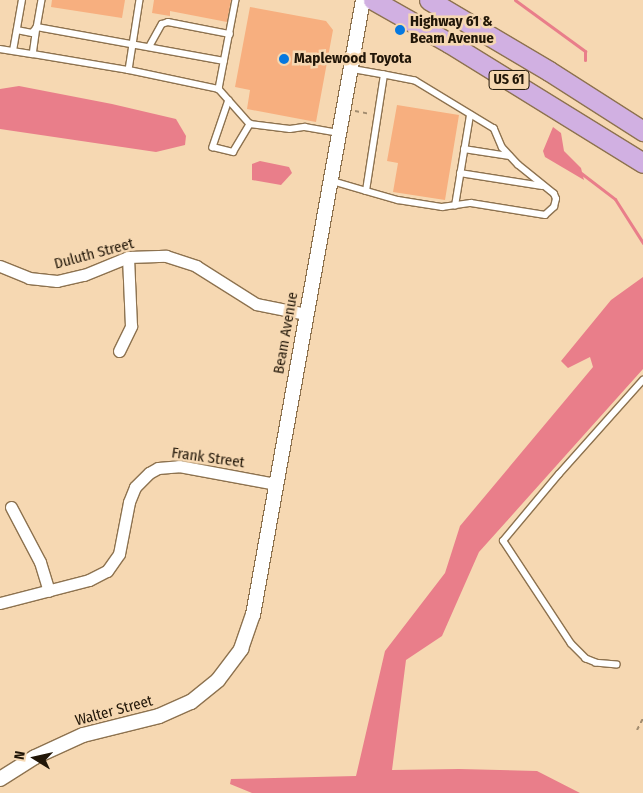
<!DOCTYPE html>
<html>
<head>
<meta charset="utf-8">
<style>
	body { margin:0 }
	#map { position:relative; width:643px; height:793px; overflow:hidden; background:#f6d8b2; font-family:"Fira Sans Condensed",sans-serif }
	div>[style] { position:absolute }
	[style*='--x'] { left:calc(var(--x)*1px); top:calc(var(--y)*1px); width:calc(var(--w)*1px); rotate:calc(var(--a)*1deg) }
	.water>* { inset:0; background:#e97e8a }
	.stream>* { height:3px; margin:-1.5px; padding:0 1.5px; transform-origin:1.5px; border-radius:1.5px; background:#e97e8a }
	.building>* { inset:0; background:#f7af7f }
	.path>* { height:2px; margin-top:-1px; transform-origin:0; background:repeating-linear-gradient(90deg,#a28c6f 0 4px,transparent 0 8px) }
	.roads { filter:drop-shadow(1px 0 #8d724f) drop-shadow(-1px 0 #8d724f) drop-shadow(0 1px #8d724f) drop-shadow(0 -1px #8d724f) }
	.service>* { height:5.5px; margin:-2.75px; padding:0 2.75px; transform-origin:2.75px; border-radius:2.75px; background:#fff }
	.minor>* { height:11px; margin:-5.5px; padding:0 5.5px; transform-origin:5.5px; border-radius:5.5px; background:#fff }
	.tertiary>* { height:14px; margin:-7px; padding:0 7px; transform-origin:7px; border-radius:7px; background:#fff }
	.primary>* { height:19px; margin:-9.5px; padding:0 9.5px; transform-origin:9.5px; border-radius:9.5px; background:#d1b0e2 }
	.dots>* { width:14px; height:14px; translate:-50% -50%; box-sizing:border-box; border:2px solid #f6d8b2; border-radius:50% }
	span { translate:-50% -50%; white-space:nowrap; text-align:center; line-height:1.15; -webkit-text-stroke:5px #f6d8b2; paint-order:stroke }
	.shield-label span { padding:1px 4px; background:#f6d8b2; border:1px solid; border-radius:4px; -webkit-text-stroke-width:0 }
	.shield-label { font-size:14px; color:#211608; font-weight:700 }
	.poi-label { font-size:15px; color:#211608; font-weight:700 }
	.left { translate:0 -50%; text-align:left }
	.street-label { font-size:15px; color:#211608 }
	.north { position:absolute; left:10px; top:733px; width:50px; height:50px; -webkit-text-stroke:4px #f6d8b2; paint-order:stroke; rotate:280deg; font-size:14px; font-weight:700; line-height:20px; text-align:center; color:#211608 }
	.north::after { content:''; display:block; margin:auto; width:18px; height:22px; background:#211608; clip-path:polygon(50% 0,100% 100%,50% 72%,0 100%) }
</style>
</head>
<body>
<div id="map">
	<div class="water">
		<i style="clip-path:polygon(19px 86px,112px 104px,176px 119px,186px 136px,185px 145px,156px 152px,0 129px,0 89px)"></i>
		<i style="clip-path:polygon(553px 127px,561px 133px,564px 151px,581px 168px,584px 180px,545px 157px,543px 151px)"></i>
		<i style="clip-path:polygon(260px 161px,289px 167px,292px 173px,281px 185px,252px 180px,252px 164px)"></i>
		<i style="clip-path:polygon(643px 277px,643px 369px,479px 552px,442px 636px,406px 660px,392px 770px,459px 769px,537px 771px,580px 793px,252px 793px,230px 784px,231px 779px,356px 776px,385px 651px,445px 573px,460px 526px,593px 367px,590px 357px,568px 368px,561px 361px,611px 300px)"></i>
	</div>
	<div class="stream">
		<i style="--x:515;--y:0;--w:87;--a:36.1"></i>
		<i style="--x:585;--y:51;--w:9;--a:90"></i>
		<i style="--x:581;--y:173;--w:43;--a:37.4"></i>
		<i style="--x:615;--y:199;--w:52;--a:57.5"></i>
	</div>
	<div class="building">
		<i style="clip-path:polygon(52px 0,125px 0,122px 18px,51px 7px)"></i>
		<i style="clip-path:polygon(154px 0,231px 0,227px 22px,170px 11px,170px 16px,152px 13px)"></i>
		<i style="clip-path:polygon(250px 7px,326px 21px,333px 30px,316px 122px,247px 109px,250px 90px,235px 87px)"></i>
		<i style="clip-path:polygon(397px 105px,459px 115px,445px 200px,393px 192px,398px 163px,387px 161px)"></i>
	</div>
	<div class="path">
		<i style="--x:355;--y:111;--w:15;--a:11"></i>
		<i style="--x:637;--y:730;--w:13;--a:-63"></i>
	</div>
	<div class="roads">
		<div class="service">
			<i style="--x:42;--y:0;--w:27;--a:100"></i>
			<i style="--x:37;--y:27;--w:190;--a:10.3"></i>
			<i style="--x:140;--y:0;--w:71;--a:98.9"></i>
			<i style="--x:129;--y:70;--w:92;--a:11.9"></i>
			<i style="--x:236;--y:0;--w:91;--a:100.8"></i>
			<i style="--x:219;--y:89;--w:47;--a:48.5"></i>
			<i style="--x:250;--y:124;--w:40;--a:7.1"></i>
			<i style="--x:290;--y:129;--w:15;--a:-8"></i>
			<i style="--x:305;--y:127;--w:35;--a:10"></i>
			<i style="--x:37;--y:27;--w:27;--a:98"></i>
			<i style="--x:33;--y:54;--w:97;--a:9.5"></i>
			<i style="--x:17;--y:30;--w:15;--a:11"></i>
			<i style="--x:32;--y:33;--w:8;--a:-50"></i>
			<i style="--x:149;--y:47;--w:26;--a:-61"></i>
			<i style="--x:162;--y:24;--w:6;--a:-18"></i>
			<i style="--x:168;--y:22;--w:63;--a:11"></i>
			<i style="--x:0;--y:49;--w:33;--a:9"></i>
			<i style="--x:13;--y:51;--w:52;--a:-80"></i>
			<i style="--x:229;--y:100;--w:50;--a:108.8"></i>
			<i style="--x:213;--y:147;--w:21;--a:14"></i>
			<i style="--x:233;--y:152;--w:33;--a:-59"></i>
			<i style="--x:464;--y:149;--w:46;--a:8.8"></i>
			<i style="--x:460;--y:173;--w:83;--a:9"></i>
			<i style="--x:332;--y:181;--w:35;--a:16"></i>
			<i style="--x:366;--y:191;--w:117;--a:-81.2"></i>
			<i style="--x:384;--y:75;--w:34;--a:-170"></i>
			<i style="--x:366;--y:191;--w:33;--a:16"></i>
			<i style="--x:398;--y:200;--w:45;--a:9"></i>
			<i style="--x:442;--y:207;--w:29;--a:-8"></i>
			<i style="--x:471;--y:203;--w:75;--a:9.2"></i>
			<i style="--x:545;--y:215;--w:12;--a:-42"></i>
			<i style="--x:554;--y:207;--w:8;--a:-76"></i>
			<i style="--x:556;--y:199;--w:5;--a:-112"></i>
			<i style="--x:554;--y:194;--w:46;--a:-141.1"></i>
			<i style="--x:518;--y:165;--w:23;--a:-133"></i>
			<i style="--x:502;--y:148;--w:21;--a:-113"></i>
			<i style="--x:494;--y:129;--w:92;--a:-148.7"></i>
			<i style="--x:415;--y:81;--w:32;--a:-169"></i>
			<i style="--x:455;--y:206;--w:92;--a:-80.6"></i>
			<i style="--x:617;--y:665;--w:21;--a:-175"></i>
			<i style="--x:596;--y:663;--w:11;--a:-158"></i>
			<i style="--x:586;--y:659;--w:21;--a:-135"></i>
			<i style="--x:571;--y:644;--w:123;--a:-123.4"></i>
			<i style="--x:503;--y:541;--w:87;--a:-50.1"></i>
			<i style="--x:559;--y:474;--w:126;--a:-48.2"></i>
		</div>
		<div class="minor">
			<i style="--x:0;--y:266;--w:31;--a:22"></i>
			<i style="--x:29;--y:278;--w:28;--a:6"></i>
			<i style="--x:57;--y:281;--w:28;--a:-13"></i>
			<i style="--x:84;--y:275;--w:48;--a:-22.2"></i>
			<i style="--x:128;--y:257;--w:38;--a:-2"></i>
			<i style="--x:166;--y:256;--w:32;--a:18"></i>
			<i style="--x:196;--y:266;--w:71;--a:32.3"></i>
			<i style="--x:256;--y:304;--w:51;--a:11.3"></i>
			<i style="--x:119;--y:351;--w:28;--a:-64"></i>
			<i style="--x:131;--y:326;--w:69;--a:-92.5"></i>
			<i style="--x:11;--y:507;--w:62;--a:62.2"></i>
			<i style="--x:40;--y:562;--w:30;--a:73"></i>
			<i style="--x:0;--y:603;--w:92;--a:-14.5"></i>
			<i style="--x:89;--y:580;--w:20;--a:-27"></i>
			<i style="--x:107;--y:571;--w:21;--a:-55"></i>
			<i style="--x:119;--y:554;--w:53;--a:-79.1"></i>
			<i style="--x:129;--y:502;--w:16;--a:-68"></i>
			<i style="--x:135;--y:487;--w:20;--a:-45"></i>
			<i style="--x:149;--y:473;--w:10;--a:-29"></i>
			<i style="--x:158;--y:468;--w:21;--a:-5"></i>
			<i style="--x:179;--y:466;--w:99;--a:10.5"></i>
		</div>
		<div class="tertiary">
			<i style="--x:0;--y:779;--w:41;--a:-32.2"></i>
			<i style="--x:35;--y:757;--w:53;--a:-24.6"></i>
			<i style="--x:83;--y:735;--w:78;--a:-14"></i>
			<i style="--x:159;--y:716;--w:35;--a:-24"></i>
			<i style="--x:191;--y:702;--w:35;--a:-39"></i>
			<i style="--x:218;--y:680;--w:39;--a:-53"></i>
			<i style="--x:241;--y:649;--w:36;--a:-71"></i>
			<i style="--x:253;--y:615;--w:625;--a:-79.86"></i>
		</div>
		<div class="primary">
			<i style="--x:373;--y:0;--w:87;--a:29.5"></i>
			<i style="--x:449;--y:43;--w:228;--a:31.7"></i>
			<i style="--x:429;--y:0;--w:139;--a:30.6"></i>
			<i style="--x:549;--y:71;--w:112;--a:32.6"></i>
		</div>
	</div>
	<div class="dots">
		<i style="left:400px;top:30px;background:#0678df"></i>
		<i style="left:284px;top:59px;background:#0678df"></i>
	</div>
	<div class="shield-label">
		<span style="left:509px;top:80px">US 61</span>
	</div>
	<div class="poi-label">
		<span class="left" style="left:410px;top:30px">Highway 61 &amp;<br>Beam Avenue</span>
		<span class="left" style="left:294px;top:59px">Maplewood Toyota</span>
	</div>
	<div class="street-label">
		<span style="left:94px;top:254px;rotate:-15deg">Duluth Street</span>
		<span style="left:286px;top:333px;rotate:-80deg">Beam Avenue</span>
		<span style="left:208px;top:458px;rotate:8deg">Frank Street</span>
		<span style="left:114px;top:711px;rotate:-15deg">Walter Street</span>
	</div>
	<div class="north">N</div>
</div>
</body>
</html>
